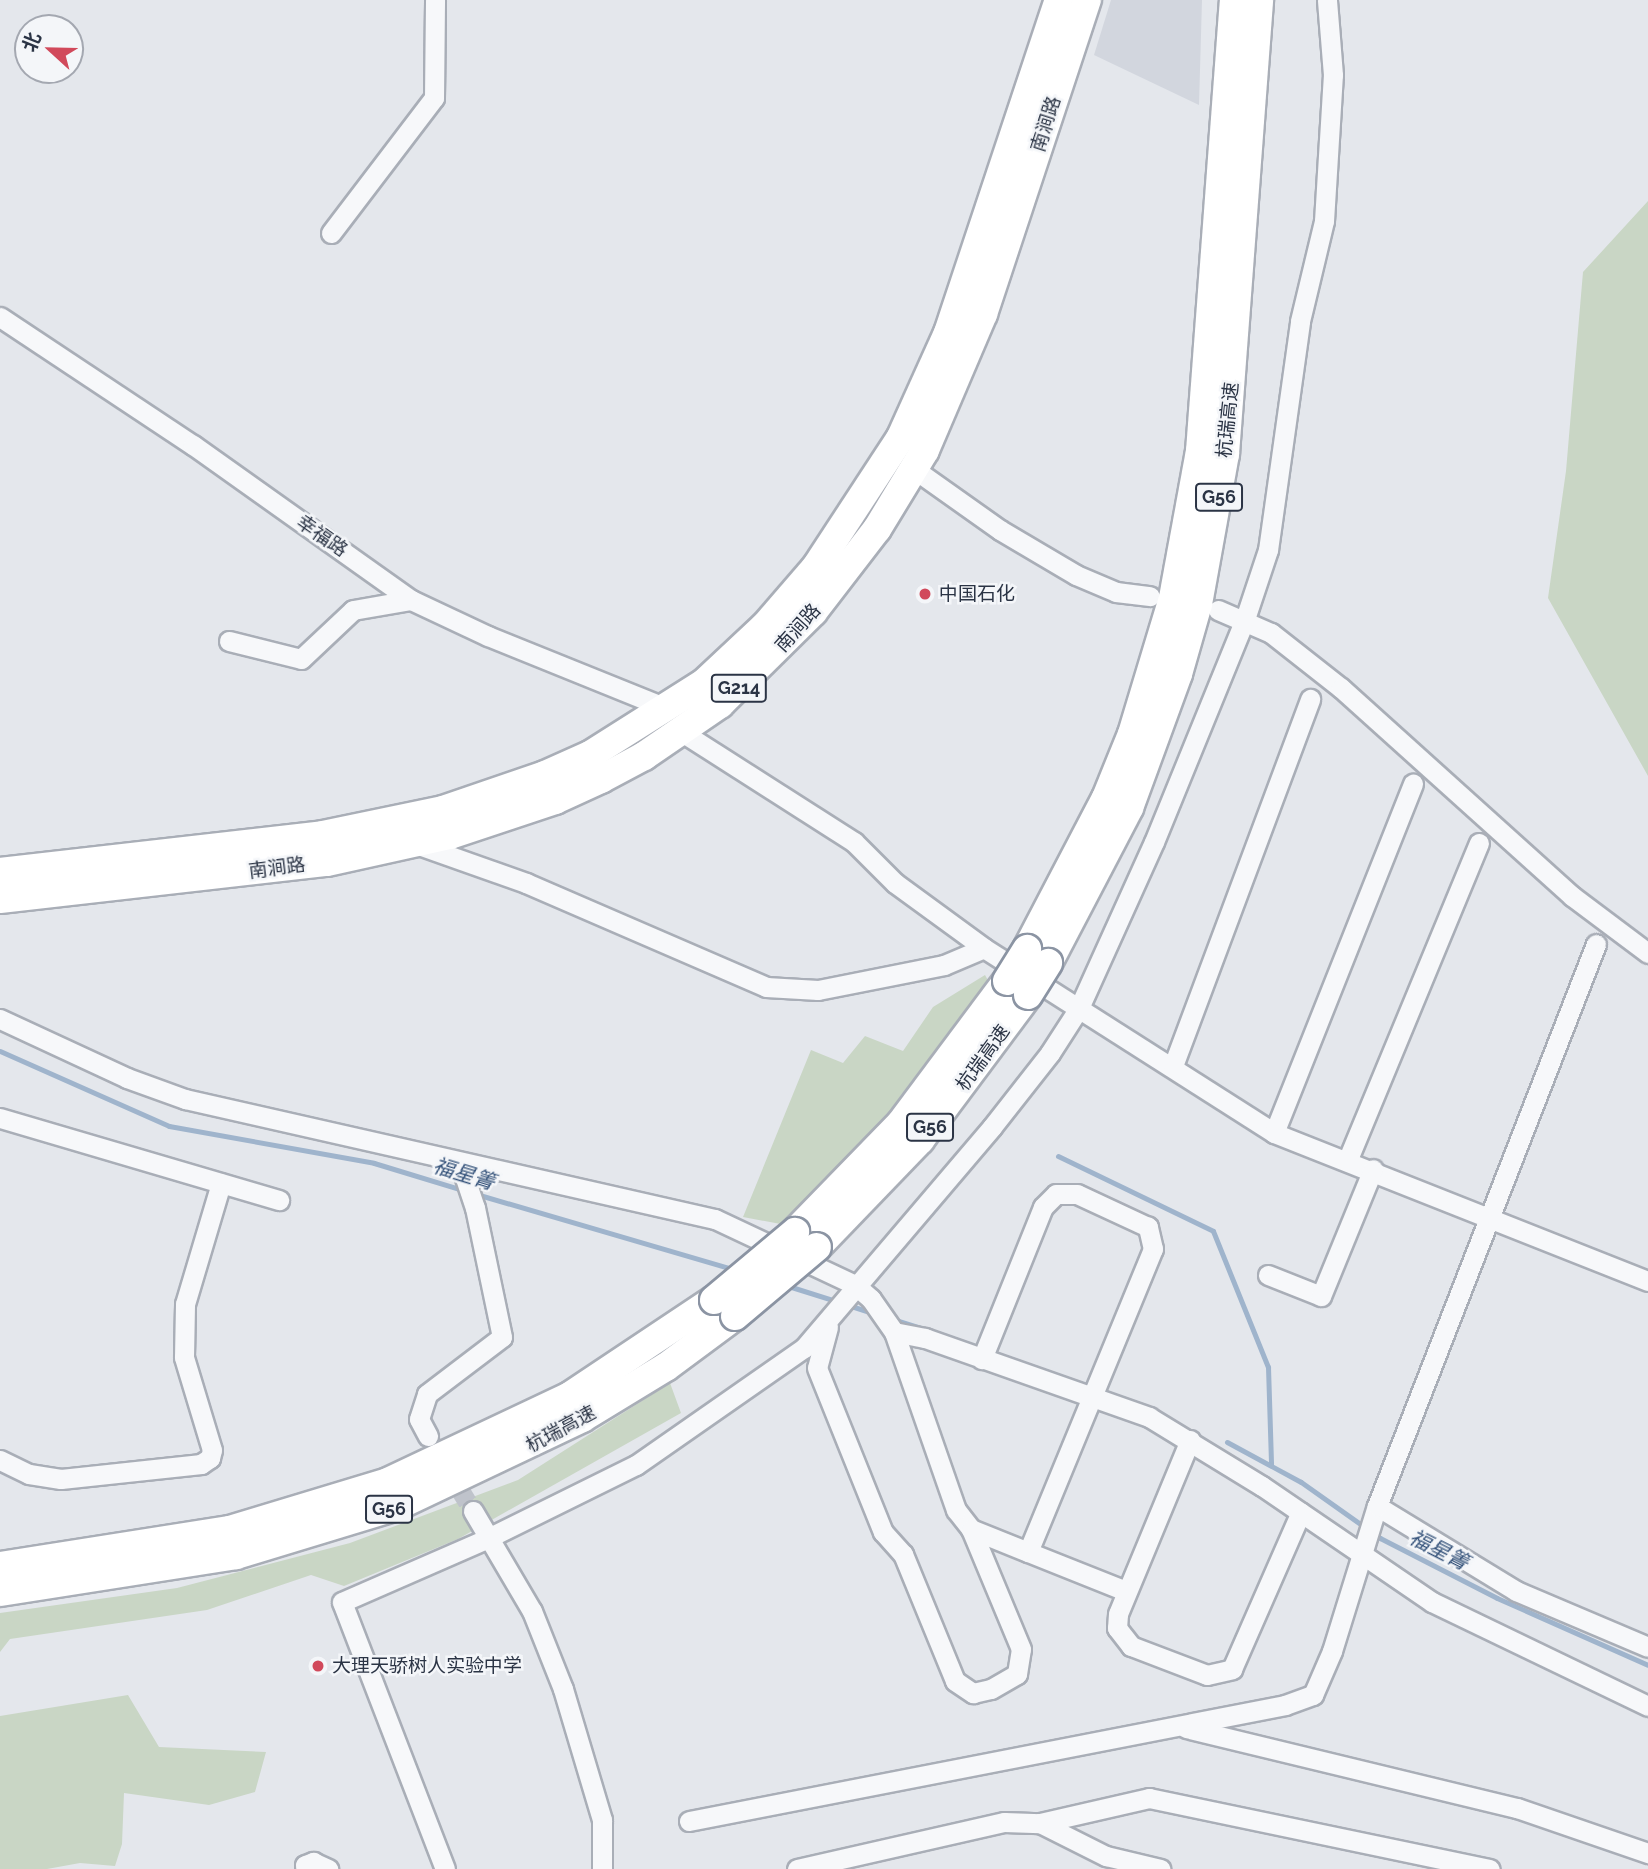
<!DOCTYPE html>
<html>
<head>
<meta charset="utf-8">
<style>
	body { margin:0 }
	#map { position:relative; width:1648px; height:1869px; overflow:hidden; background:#e4e7ec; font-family:Raleway,"Noto Sans SC",sans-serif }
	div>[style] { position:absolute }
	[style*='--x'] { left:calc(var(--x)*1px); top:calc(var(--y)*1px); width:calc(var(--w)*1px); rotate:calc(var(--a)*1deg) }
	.built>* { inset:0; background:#d2d6de }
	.green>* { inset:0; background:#c9d6c5 }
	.stream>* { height:5px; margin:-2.5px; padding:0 2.5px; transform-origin:2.5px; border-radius:2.5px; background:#9fb4cc }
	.minor-tunnel>* { height:19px; margin-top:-9.5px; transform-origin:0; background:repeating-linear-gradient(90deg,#bfc3cb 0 19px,transparent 0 29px) }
	.roads { filter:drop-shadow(2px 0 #a9aeb7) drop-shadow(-2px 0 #a9aeb7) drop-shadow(0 2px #a9aeb7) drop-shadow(0 -2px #a9aeb7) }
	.minor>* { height:19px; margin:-9.5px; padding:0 9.5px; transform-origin:9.5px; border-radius:9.5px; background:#f7f8fa }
	.highway>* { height:28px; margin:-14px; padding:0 14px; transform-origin:14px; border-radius:14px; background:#fff }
	.bridges { filter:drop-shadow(2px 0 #8b94a3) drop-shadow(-2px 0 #8b94a3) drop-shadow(0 2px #8b94a3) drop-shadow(0 -2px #8b94a3) }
	.highway-bridge>* { height:28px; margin:-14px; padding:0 14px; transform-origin:14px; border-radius:14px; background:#fff }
	.dots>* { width:19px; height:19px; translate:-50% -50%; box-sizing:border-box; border:4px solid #f4f6f9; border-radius:50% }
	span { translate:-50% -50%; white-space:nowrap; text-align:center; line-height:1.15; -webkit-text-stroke:5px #f4f6f9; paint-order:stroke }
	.shield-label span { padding:2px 5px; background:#f4f6f9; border:2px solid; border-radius:5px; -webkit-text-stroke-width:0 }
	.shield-label { font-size:18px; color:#2b3445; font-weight:700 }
	.street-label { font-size:19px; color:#2b3445 }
	.poi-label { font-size:19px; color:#2b3445 }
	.left { translate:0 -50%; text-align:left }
	.water-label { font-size:21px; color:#34527a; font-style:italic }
	.north { position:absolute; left:14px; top:14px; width:70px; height:70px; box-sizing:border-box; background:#f4f6f9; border:2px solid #a4a8b1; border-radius:50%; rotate:292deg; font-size:19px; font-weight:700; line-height:28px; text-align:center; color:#2b3445 }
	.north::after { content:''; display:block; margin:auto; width:24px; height:32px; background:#d1495b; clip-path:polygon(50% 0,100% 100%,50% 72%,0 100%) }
</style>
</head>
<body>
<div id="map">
	<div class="built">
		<i style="clip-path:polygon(1111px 0,1202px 0,1199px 105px,1094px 55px)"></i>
	</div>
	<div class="green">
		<i style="clip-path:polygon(1648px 201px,1648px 776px,1548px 598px,1566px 471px,1583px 272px)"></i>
		<i style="clip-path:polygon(985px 975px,990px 984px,929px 1068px,847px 1164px,786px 1225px,743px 1217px,811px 1050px,843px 1063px,865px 1036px,903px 1051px,933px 1007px)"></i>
		<i style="clip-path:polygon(670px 1383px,681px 1413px,458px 1539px,344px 1586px,311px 1575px,207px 1610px,10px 1639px,0 1652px,0 1613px,177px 1588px,350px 1543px,518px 1480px)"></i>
		<i style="clip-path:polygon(128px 1695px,159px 1747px,266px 1752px,255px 1792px,209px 1805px,124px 1793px,122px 1844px,115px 1866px,80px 1863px,47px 1869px,0 1869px,0 1716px)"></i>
	</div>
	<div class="stream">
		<i style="--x:0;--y:1051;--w:185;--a:23.9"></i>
		<i style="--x:169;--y:1126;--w:208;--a:10.2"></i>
		<i style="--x:374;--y:1163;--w:93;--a:16.9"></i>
		<i style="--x:1058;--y:1156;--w:172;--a:25.8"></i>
		<i style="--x:1213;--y:1231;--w:147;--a:68"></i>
		<i style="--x:1268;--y:1367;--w:97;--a:88.2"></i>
		<i style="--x:476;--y:1194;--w:271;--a:16.3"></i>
		<i style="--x:785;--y:1285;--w:57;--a:17.5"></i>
		<i style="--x:848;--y:1305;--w:26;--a:18"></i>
		<i style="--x:892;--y:1319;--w:30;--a:17"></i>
		<i style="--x:1227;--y:1442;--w:84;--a:28.4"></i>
		<i style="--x:1301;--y:1482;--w:97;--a:35.3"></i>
		<i style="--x:1380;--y:1538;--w:131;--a:27.1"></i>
		<i style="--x:1497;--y:1598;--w:165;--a:23.9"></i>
	</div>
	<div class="minor-tunnel">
		<i style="--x:428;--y:1436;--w:87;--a:59"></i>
	</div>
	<div class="roads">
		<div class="minor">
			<i style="--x:331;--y:233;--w:170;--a:-52.7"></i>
			<i style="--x:434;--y:98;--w:98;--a:-89.4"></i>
			<i style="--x:0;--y:317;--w:232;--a:33.6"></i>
			<i style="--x:193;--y:445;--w:267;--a:35.4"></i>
			<i style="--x:411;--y:600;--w:85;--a:25.1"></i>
			<i style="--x:488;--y:636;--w:195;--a:22"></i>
			<i style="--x:914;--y:469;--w:105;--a:35.3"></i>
			<i style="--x:1000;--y:530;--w:88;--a:30.6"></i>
			<i style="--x:1076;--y:575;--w:43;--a:23"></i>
			<i style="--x:1116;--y:592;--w:34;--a:7"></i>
			<i style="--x:1218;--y:610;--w:58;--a:23.5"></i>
			<i style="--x:1271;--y:633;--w:89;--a:38.2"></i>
			<i style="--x:1341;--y:688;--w:311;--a:42"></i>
			<i style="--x:1572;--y:896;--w:95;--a:36.9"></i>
			<i style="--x:229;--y:641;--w:74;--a:14"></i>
			<i style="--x:301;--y:659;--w:71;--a:-43.3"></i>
			<i style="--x:353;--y:610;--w:59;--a:-9.8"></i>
			<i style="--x:682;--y:732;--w:204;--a:32.6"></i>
			<i style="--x:854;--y:842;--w:58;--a:45"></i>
			<i style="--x:895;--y:883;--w:110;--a:36.1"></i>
			<i style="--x:984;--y:948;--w:344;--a:32.5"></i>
			<i style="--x:1274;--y:1133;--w:402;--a:21.6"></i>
			<i style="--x:416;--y:844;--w:117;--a:19.5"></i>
			<i style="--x:526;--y:883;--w:262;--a:23.4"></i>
			<i style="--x:766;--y:987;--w:52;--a:3.3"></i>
			<i style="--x:818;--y:990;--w:128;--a:-11.2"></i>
			<i style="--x:944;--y:965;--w:43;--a:-23"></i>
			<i style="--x:0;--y:1019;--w:140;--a:24.9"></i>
			<i style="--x:127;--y:1078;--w:62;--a:19.9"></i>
			<i style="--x:185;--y:1099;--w:543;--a:12.76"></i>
			<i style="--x:715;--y:1219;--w:155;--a:25.2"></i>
			<i style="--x:855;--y:1285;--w:21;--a:41"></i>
			<i style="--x:871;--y:1299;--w:40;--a:55.1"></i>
			<i style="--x:894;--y:1332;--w:32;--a:11"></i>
			<i style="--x:925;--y:1338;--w:238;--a:19.4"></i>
			<i style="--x:1149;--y:1417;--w:132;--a:31.4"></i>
			<i style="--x:1262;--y:1486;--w:206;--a:34.3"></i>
			<i style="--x:1432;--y:1602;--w:240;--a:25.7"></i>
			<i style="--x:1173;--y:1066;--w:392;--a:-69.5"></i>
			<i style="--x:0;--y:1118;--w:291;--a:16.4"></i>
			<i style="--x:1274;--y:1133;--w:376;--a:-68.3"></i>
			<i style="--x:1348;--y:1159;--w:342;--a:-67.5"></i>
			<i style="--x:1268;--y:1275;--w:57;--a:21.6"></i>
			<i style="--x:1321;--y:1296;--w:137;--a:-67.7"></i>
			<i style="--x:828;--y:1327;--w:42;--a:105"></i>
			<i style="--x:817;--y:1368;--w:177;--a:68.1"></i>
			<i style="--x:883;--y:1532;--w:30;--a:48"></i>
			<i style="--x:903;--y:1554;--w:137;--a:67.7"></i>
			<i style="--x:955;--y:1681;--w:22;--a:34"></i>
			<i style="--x:973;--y:1693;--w:18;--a:-13"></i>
			<i style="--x:991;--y:1689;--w:30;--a:-30"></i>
			<i style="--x:1017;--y:1674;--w:25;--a:-81"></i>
			<i style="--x:1021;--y:1649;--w:130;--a:-112.6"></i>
			<i style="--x:971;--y:1529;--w:24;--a:-128"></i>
			<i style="--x:956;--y:1510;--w:188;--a:-109.2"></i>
			<i style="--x:428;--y:1436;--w:19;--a:-118"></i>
			<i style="--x:419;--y:1419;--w:26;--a:-72"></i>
			<i style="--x:427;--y:1394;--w:94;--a:-37.2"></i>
			<i style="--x:502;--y:1337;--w:132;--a:-101.8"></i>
			<i style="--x:475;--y:1208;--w:47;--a:-108.4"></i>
			<i style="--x:1190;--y:1440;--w:188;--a:112.5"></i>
			<i style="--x:1118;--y:1614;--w:14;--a:94"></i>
			<i style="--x:1117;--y:1628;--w:23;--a:52"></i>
			<i style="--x:1131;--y:1646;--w:81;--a:20.9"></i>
			<i style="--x:1207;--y:1675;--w:26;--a:-13"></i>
			<i style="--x:1232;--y:1669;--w:171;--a:-66.3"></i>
			<i style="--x:0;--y:1460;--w:32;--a:26"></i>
			<i style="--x:29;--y:1474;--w:32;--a:9"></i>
			<i style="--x:61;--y:1479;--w:141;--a:-6.1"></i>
			<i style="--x:201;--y:1464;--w:11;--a:-34"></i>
			<i style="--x:210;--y:1458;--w:8;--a:-76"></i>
			<i style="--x:212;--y:1450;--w:97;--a:-106.8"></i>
			<i style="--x:184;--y:1357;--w:53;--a:-88.9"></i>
			<i style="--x:185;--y:1304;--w:126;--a:-73.4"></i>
			<i style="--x:1377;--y:1506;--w:163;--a:31.4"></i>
			<i style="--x:1516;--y:1591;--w:143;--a:23"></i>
			<i style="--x:473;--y:1511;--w:116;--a:59.5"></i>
			<i style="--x:532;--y:1611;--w:84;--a:68.3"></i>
			<i style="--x:563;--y:1689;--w:137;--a:73.4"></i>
			<i style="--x:602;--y:1820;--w:49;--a:90"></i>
			<i style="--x:971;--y:1529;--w:61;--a:22"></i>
			<i style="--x:1028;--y:1552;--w:328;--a:-67.6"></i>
			<i style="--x:1153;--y:1249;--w:23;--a:-103"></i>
			<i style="--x:1148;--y:1227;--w:78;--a:-155.1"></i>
			<i style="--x:1077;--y:1194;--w:21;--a:180"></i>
			<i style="--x:1056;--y:1194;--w:18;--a:135"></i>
			<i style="--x:1043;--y:1207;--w:164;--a:111.9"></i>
			<i style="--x:1028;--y:1552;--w:105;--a:21.7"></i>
			<i style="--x:1186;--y:1728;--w:341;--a:13.6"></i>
			<i style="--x:1517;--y:1808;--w:139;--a:19"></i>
			<i style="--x:689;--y:1821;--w:607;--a:-11.01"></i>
			<i style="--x:1285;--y:1705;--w:30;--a:-20"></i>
			<i style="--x:1313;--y:1695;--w:48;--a:-66.6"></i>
			<i style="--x:1332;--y:1651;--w:152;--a:-72.8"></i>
			<i style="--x:1377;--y:1506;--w:603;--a:-68.71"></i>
			<i style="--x:1040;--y:1823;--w:112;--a:-12.9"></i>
			<i style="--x:1149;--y:1798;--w:348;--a:11.8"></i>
			<i style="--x:306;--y:1869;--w:4;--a:-104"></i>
			<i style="--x:305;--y:1865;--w:9;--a:-21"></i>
			<i style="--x:313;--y:1862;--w:17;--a:25"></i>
			<i style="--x:445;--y:1869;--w:286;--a:-111.1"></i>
			<i style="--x:342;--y:1602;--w:157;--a:-23.6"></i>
			<i style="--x:486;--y:1539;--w:167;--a:-26.3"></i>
			<i style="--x:636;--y:1465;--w:205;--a:-34.9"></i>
			<i style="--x:804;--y:1348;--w:290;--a:-49.6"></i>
			<i style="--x:992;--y:1127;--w:94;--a:-51.9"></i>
			<i style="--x:1050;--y:1053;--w:54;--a:-57.2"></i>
			<i style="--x:1079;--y:1008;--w:182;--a:-65.7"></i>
			<i style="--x:1154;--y:842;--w:241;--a:-67.8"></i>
			<i style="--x:1245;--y:619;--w:73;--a:-71.6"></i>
			<i style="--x:1268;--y:550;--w:231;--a:-82"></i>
			<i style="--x:1300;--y:321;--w:103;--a:-76.5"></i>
			<i style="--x:1324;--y:221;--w:146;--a:-86.5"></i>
			<i style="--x:1333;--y:75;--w:75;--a:-94.6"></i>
			<i style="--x:797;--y:1869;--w:212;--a:-12.8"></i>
			<i style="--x:1004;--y:1822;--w:36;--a:2"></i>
			<i style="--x:1040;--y:1823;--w:74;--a:26.6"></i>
			<i style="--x:1106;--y:1856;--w:56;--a:13.5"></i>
		</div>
		<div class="highway">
			<i style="--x:0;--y:872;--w:325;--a:-6.5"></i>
			<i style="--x:323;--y:835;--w:123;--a:-11.8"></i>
			<i style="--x:443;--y:810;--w:108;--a:-18.9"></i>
			<i style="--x:545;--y:775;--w:49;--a:-24"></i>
			<i style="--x:590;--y:755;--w:135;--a:-32.3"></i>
			<i style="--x:704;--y:683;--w:83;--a:-43.1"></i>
			<i style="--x:765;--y:626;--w:78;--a:-49.2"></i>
			<i style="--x:816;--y:567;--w:155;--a:-56.8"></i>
			<i style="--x:901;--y:437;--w:114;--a:-65.7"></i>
			<i style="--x:948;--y:333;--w:351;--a:-71.6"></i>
			<i style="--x:0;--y:899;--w:329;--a:-6.5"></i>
			<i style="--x:327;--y:862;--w:126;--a:-12.4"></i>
			<i style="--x:450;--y:835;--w:111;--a:-18.4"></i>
			<i style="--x:555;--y:800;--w:51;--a:-24.5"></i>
			<i style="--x:601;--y:779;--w:49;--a:-28.1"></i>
			<i style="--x:644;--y:756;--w:92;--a:-34.4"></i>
			<i style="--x:720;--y:704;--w:131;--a:-44.7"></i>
			<i style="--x:813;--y:612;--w:105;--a:-52.4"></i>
			<i style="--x:877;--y:529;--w:92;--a:-58.7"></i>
			<i style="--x:925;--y:450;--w:148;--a:-66.9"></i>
			<i style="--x:983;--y:314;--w:331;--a:-71.7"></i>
			<i style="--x:1027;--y:949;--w:170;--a:-62.4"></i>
			<i style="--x:1106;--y:798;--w:69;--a:-67.9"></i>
			<i style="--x:1132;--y:734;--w:142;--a:-73.2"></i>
			<i style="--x:1173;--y:598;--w:149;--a:-79.6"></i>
			<i style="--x:1200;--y:451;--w:452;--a:-85.7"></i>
			<i style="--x:1048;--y:963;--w:175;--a:-62.4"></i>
			<i style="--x:1129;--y:808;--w:143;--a:-69.9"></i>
			<i style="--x:1178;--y:674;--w:73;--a:-74.1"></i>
			<i style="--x:1198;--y:604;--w:152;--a:-79.8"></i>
			<i style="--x:1225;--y:454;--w:455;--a:-85.7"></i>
			<i style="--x:795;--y:1232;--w:152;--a:-45.8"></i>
			<i style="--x:901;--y:1123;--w:177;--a:-53.3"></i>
			<i style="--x:817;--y:1247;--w:149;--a:-46.1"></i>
			<i style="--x:920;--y:1140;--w:181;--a:-53.3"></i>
			<i style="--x:0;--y:1566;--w:233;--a:-8.9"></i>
			<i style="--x:230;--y:1530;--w:165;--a:-16.9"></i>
			<i style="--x:388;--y:1482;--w:201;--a:-25.3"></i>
			<i style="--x:570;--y:1396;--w:173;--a:-33.7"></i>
			<i style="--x:0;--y:1592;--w:239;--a:-8.9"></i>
			<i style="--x:236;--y:1555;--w:168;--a:-16.9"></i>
			<i style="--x:397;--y:1506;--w:205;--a:-25.4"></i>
			<i style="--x:582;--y:1418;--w:98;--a:-31.3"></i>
			<i style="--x:666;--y:1367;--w:86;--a:-36.5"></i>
		</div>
	</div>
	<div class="bridges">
		<div class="highway-bridge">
			<i style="--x:1007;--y:981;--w:38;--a:-58"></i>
			<i style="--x:1028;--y:995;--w:38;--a:-58"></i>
			<i style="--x:714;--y:1300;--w:106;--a:-40"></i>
			<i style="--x:735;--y:1316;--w:107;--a:-40.1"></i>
		</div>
	</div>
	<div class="dots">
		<i style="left:925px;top:594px;background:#d1495b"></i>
		<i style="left:318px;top:1666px;background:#d1495b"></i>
	</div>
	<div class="shield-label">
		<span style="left:1219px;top:497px">G56</span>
		<span style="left:739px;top:688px">G214</span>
		<span style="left:930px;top:1127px">G56</span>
		<span style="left:389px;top:1509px">G56</span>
	</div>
	<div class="street-label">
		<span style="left:1046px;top:124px;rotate:-72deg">南涧路</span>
		<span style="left:1228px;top:420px;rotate:-84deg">杭瑞高速</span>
		<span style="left:322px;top:536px;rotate:35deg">幸福路</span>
		<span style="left:798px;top:628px;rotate:-48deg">南涧路</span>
		<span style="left:277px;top:868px;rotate:-7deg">南涧路</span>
		<span style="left:983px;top:1058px;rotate:-54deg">杭瑞高速</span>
		<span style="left:561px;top:1429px;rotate:-28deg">杭瑞高速</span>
	</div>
	<div class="poi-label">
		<span class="left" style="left:939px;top:594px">中国石化</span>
		<span class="left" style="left:332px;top:1666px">大理天骄树人实验中学</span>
	</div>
	<div class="water-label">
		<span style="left:464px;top:1174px;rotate:17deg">福星箐</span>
		<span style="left:1439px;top:1550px;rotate:27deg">福星箐</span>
	</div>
	<div class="north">北</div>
</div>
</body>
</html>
